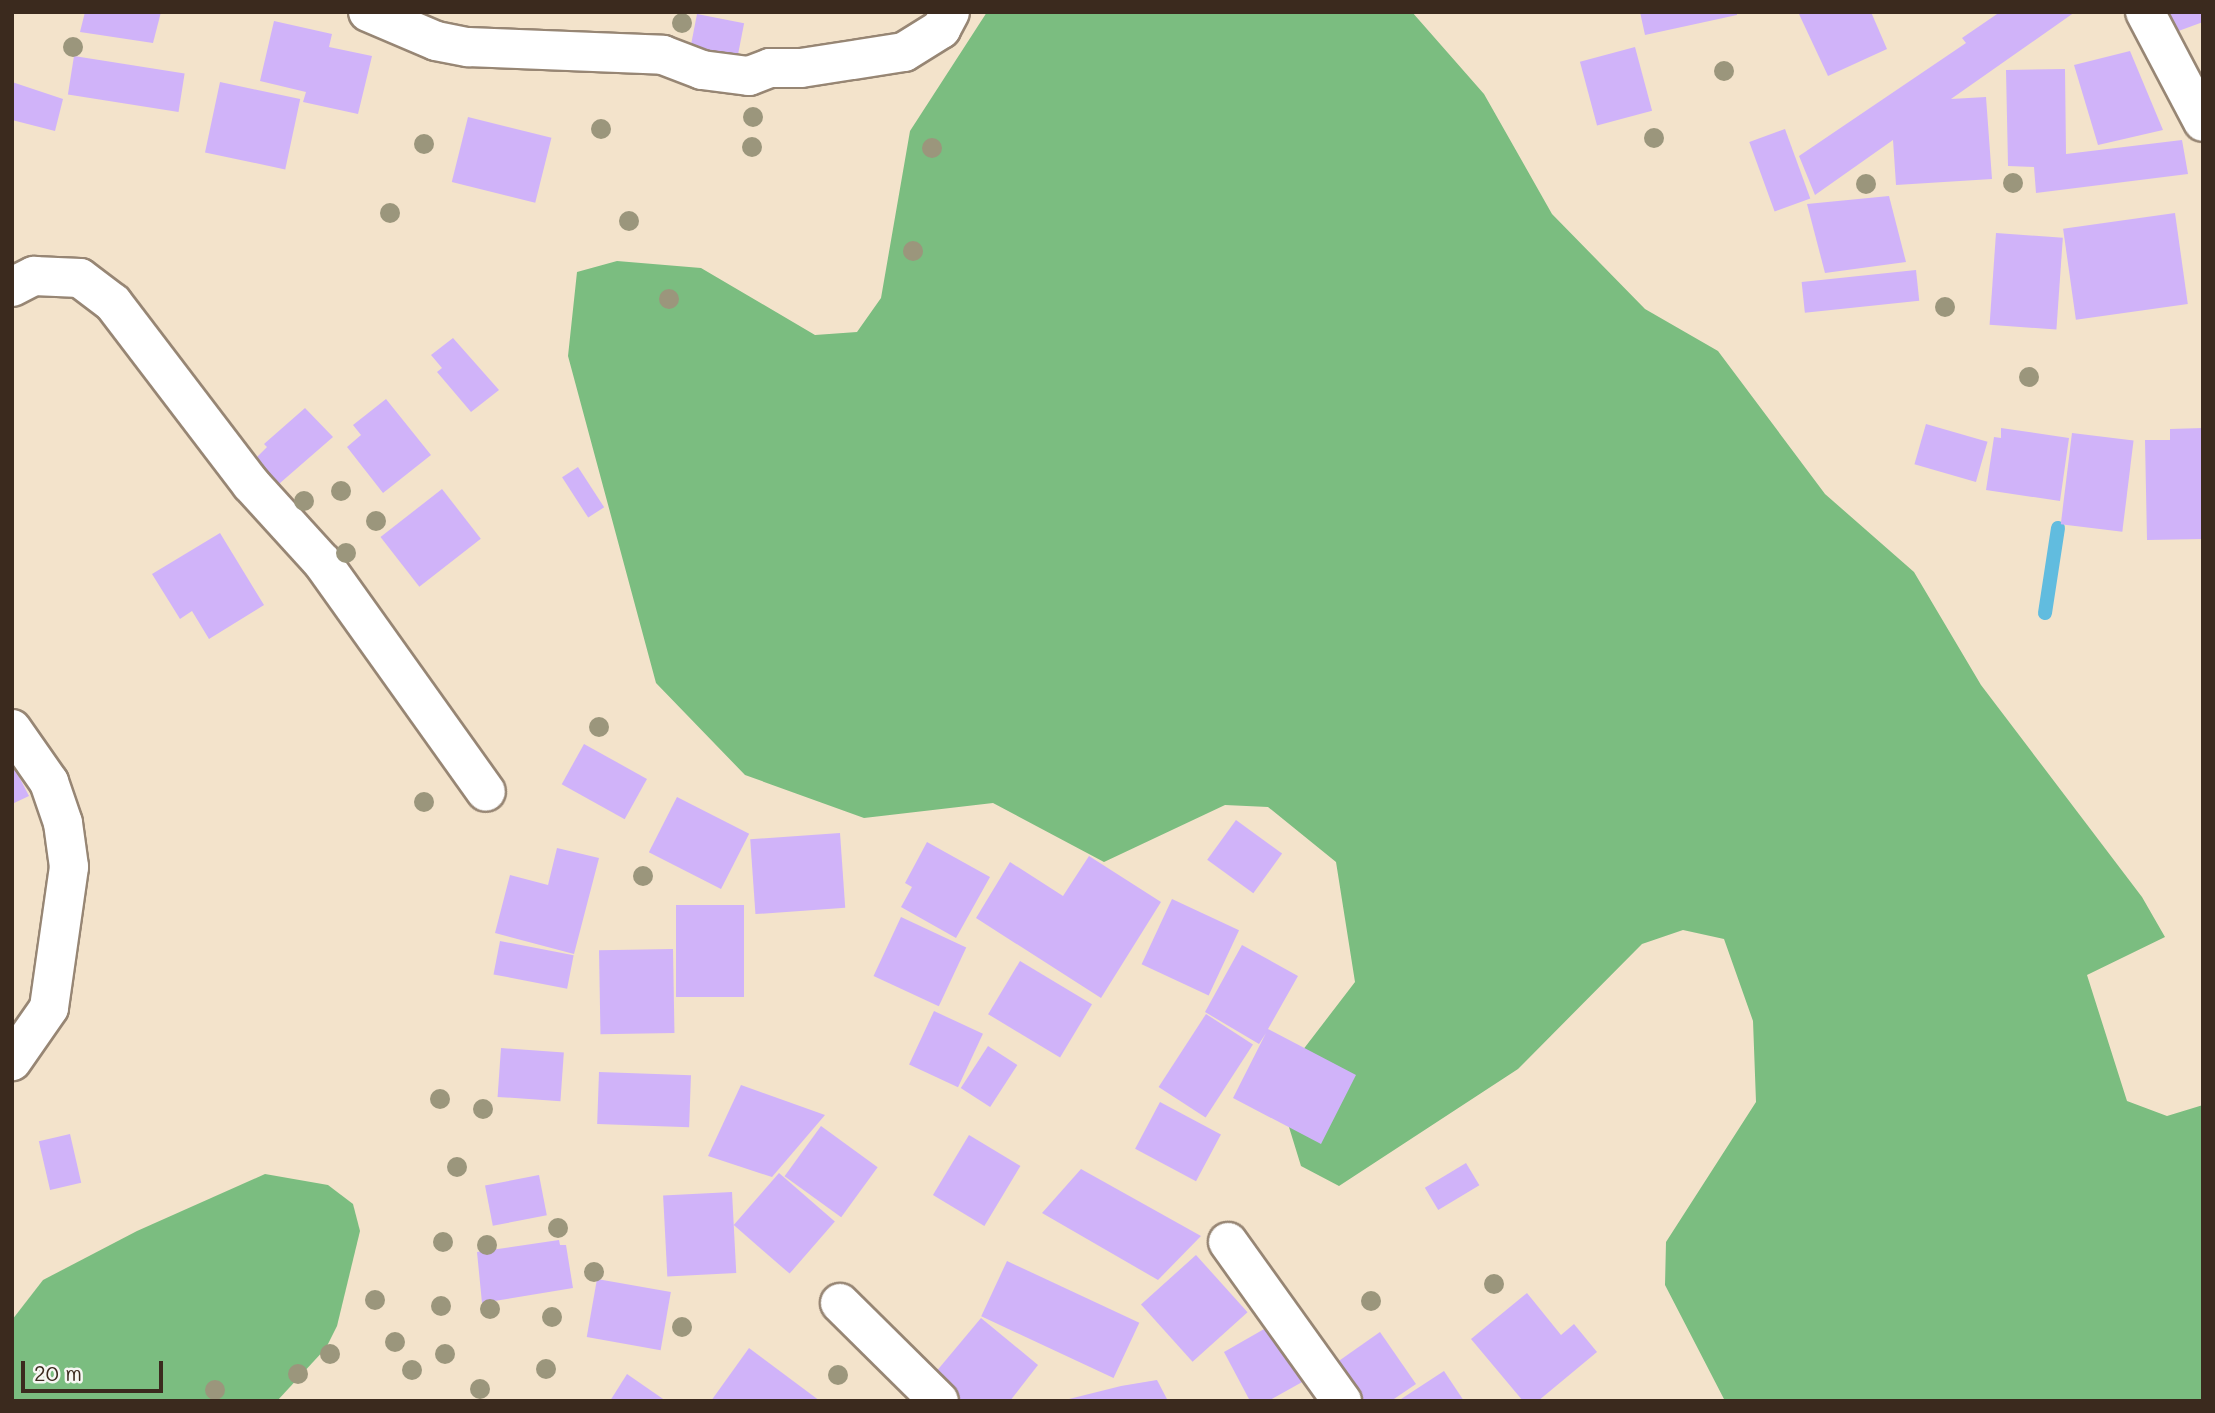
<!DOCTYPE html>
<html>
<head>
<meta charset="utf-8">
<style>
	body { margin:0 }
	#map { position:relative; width:2215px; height:1413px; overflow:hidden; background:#f3e3cb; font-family:Mali,sans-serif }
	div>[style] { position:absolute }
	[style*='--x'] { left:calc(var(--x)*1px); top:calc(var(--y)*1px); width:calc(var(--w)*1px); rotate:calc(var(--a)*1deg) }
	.forest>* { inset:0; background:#7bbd80 }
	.stream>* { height:14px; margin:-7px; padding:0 7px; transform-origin:7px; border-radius:7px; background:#61bcdf }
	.building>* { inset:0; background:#d0b3f9; transform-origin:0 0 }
	.roads { filter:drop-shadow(2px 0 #978674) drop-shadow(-2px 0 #978674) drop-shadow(0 2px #978674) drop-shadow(0 -2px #978674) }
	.minor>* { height:38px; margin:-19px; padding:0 19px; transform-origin:19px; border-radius:19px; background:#fff }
	.trees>* { width:20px; height:20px; margin:-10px; border-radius:50%; background:#9b967c }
	span { translate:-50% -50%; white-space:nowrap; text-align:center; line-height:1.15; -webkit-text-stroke:7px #f6f6f2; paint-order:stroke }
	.frame { position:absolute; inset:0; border:14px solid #3b2a1e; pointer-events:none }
	.scale { position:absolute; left:21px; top:1361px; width:142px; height:32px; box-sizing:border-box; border:4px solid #3b2a1e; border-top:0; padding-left:9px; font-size:21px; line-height:24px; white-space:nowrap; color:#3b2a1e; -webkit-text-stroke:5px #f6f6f2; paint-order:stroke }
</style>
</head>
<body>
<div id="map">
	<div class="forest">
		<i style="clip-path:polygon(987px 12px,1412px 12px,1484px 94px,1552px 214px,1645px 309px,1718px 351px,1825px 494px,1914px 572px,1981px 685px,2142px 897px,2165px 937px,2087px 975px,2127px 1101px,2167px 1116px,2203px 1105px,2203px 1401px,1725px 1401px,1665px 1285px,1666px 1242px,1756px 1102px,1753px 1021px,1724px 939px,1683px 930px,1642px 944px,1518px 1069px,1339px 1186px,1301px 1166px,1276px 1085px,1355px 982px,1336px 862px,1268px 807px,1225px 805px,1104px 862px,993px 803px,864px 818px,745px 775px,656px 683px,568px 356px,577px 272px,617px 261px,701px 268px,815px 335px,857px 332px,881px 298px,910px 131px)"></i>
		<i style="clip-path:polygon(265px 1174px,328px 1185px,353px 1204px,360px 1231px,337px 1326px,326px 1348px,277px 1401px,12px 1401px,12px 1320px,43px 1280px,137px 1231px)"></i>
	</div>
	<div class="stream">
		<i style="--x:2045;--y:613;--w:86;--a:-81.3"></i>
	</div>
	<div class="building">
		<i style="clip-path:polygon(85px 12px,161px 12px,153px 43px,80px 32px)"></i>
		<i style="clip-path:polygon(1640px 12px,1737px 12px,1737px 15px,1645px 35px)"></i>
		<i style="clip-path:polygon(1798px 12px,1871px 12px,1887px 49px,1828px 76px)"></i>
		<i style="clip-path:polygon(2000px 12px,2075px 12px,1951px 99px,1986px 97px,1992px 179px,1896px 185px,1893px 140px,1815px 195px,1799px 156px,1966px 43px,1962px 38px)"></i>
		<i style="clip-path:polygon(2164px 12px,2203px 12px,2203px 22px,2173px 33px)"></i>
		<i style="left:697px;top:14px;width:48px;height:43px;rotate:11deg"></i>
		<i style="clip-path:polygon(274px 21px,332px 34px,329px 47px,372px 56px,358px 114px,303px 102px,306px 92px,260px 81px)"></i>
		<i style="left:1635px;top:47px;width:66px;height:57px;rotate:75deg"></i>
		<i style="clip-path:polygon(2130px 51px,2163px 130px,2098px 145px,2074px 65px)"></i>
		<i style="left:74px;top:56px;width:112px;height:39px;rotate:9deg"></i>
		<i style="clip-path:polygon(2065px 69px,2066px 154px,2182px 140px,2188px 174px,2036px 193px,2034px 167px,2008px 166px,2006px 70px)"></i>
		<i style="clip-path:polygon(12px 82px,63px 99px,55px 131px,12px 120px)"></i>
		<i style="left:220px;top:82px;width:82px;height:72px;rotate:12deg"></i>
		<i style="left:468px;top:117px;width:86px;height:67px;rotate:14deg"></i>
		<i style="left:1785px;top:129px;width:74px;height:38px;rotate:70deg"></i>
		<i style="clip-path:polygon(1889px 196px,1906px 262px,1825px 273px,1807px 204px)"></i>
		<i style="left:2175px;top:213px;width:92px;height:113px;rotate:82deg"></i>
		<i style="left:1996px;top:233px;width:67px;height:92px;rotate:4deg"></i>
		<i style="left:1916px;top:270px;width:31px;height:115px;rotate:84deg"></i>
		<i style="clip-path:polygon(453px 338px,499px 390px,471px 412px,437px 372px,442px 368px,431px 355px)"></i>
		<i style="clip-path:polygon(386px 399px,431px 455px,383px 493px,347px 447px,361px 435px,353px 425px)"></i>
		<i style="clip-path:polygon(305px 408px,333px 437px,272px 490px,249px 465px,267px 447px,264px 444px)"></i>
		<i style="left:1926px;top:424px;width:64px;height:42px;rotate:16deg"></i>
		<i style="clip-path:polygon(2001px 428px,2069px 438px,2060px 501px,1986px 490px,1994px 437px,2001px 438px)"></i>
		<i style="clip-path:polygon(2203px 428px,2203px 539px,2147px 540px,2145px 440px,2170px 440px,2170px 429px)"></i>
		<i style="left:2072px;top:433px;width:62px;height:92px;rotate:7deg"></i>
		<i style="left:578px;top:467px;width:48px;height:19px;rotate:57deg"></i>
		<i style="left:442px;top:489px;width:63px;height:78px;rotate:52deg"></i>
		<i style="clip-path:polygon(220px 533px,264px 605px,209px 639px,192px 611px,180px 619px,152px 574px)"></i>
		<i style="left:584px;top:744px;width:72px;height:46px;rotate:29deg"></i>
		<i style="clip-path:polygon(12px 763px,29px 796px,12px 804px)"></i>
		<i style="left:677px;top:797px;width:81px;height:62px;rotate:27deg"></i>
		<i style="left:1236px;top:820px;width:57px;height:49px;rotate:36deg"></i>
		<i style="left:840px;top:833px;width:75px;height:90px;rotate:86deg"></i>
		<i style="clip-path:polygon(927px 842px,990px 877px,956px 938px,901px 907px,912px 887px,905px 883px)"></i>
		<i style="clip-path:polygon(557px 848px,599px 858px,574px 954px,495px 933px,510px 875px,548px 885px)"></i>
		<i style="clip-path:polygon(1089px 856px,1161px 902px,1101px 998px,976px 918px,1010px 862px,1063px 896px)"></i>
		<i style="left:1172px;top:899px;width:74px;height:72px;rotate:25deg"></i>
		<i style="left:744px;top:905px;width:92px;height:68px;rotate:90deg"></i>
		<i style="left:901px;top:917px;width:72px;height:65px;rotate:25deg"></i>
		<i style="left:500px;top:941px;width:75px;height:34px;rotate:11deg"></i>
		<i style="clip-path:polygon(1242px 945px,1298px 976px,1268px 1029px,1356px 1075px,1321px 1144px,1233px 1098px,1266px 1033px,1259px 1044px,1205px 1012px)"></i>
		<i style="left:673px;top:949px;width:84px;height:74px;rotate:89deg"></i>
		<i style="left:1020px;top:961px;width:84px;height:62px;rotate:31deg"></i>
		<i style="left:934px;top:1011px;width:54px;height:59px;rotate:25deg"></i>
		<i style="left:1206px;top:1014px;width:56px;height:87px;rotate:33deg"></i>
		<i style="left:988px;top:1046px;width:35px;height:50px;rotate:33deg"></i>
		<i style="left:501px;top:1048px;width:63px;height:49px;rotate:4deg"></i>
		<i style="left:599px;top:1072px;width:92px;height:52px;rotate:2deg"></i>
		<i style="clip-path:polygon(741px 1085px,825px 1115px,772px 1177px,708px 1156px)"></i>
		<i style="left:1160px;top:1102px;width:69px;height:53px;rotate:28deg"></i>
		<i style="left:821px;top:1126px;width:70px;height:62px;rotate:36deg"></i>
		<i style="left:70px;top:1134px;width:50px;height:32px;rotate:77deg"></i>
		<i style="left:969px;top:1135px;width:60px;height:70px;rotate:31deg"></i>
		<i style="left:1466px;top:1163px;width:26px;height:48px;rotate:59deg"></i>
		<i style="clip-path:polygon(1081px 1169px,1201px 1236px,1158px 1280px,1042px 1213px)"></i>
		<i style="left:779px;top:1173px;width:74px;height:69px;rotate:41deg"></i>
		<i style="left:539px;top:1175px;width:41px;height:55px;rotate:79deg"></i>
		<i style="left:732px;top:1192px;width:81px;height:69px;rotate:87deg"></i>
		<i style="clip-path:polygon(559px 1240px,560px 1245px,566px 1245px,573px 1288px,482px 1303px,477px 1252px)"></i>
		<i style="left:1196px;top:1255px;width:77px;height:74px;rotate:48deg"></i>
		<i style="left:1007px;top:1261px;width:146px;height:61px;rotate:25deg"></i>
		<i style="left:597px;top:1279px;width:75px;height:59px;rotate:10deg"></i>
		<i style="clip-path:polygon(1527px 1293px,1561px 1335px,1574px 1324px,1597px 1352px,1538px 1401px,1523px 1401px,1471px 1339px)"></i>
		<i style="clip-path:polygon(981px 1318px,1038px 1365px,1010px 1401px,956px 1401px,930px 1379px)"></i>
		<i style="clip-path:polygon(1273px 1324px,1304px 1381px,1268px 1401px,1250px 1401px,1224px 1352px)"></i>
		<i style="clip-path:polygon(1380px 1332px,1416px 1384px,1391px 1401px,1358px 1401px,1333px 1365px)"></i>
		<i style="clip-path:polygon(749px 1348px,820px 1401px,711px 1401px)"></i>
		<i style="clip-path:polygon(1444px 1371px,1464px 1401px,1398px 1401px)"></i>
		<i style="clip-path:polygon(627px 1374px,666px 1401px,610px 1401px)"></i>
		<i style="clip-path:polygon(1157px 1380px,1168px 1401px,1061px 1401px,1121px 1386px)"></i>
	</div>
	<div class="roads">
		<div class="minor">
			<i style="--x:368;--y:12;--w:74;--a:23.1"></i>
			<i style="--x:436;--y:41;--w:33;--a:11"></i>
			<i style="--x:468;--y:47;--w:195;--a:2.3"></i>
			<i style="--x:663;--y:55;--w:42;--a:21"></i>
			<i style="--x:702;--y:70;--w:47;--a:7.3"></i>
			<i style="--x:749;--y:76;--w:22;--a:-21"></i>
			<i style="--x:770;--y:68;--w:31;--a:0"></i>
			<i style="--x:801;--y:68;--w:104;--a:-8.8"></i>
			<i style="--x:904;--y:52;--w:44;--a:-31.9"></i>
			<i style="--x:941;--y:29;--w:19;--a:-62"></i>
			<i style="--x:2145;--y:12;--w:124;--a:62.2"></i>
			<i style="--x:12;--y:287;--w:25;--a:-27"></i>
			<i style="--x:34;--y:276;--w:46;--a:2.5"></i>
			<i style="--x:80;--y:278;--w:41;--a:37.1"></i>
			<i style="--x:113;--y:303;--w:228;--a:52.7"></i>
			<i style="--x:251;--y:484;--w:105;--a:47.7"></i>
			<i style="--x:322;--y:562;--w:282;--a:54.5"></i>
			<i style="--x:12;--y:729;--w:65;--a:55.1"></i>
			<i style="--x:49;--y:782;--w:43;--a:71.1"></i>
			<i style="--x:63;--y:823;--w:44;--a:82.2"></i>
			<i style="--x:69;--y:867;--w:142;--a:98.1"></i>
			<i style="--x:49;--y:1008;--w:65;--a:124.9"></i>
			<i style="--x:1228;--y:1242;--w:196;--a:54.4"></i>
			<i style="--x:840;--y:1303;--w:139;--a:44.7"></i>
		</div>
	</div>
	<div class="trees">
		<i style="left:682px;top:23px"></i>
		<i style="left:73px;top:47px"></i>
		<i style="left:1724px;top:71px"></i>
		<i style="left:753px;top:117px"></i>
		<i style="left:601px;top:129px"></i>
		<i style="left:1654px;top:138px"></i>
		<i style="left:424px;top:144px"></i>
		<i style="left:752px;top:147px"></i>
		<i style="left:932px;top:148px"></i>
		<i style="left:2013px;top:183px"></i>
		<i style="left:1866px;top:184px"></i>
		<i style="left:390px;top:213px"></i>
		<i style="left:629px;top:221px"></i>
		<i style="left:913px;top:251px"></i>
		<i style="left:669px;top:299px"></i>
		<i style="left:1945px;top:307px"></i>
		<i style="left:2029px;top:377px"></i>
		<i style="left:341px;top:491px"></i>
		<i style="left:304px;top:501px"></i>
		<i style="left:376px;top:521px"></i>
		<i style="left:346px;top:553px"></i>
		<i style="left:599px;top:727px"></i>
		<i style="left:424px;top:802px"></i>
		<i style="left:643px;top:876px"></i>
		<i style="left:440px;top:1099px"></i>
		<i style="left:483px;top:1109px"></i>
		<i style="left:457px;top:1167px"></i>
		<i style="left:558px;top:1228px"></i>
		<i style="left:443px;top:1242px"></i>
		<i style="left:487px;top:1245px"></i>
		<i style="left:594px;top:1272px"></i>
		<i style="left:1494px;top:1284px"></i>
		<i style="left:375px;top:1300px"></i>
		<i style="left:1371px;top:1301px"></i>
		<i style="left:441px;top:1306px"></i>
		<i style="left:490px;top:1309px"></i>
		<i style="left:552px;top:1317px"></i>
		<i style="left:682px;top:1327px"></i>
		<i style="left:395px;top:1342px"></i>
		<i style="left:330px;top:1354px"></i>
		<i style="left:445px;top:1354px"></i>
		<i style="left:546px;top:1369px"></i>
		<i style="left:412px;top:1370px"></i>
		<i style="left:298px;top:1374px"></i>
		<i style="left:838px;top:1375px"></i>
		<i style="left:480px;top:1389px"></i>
		<i style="left:215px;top:1390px"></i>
	</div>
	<div class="frame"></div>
	<div class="scale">20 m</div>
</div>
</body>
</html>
